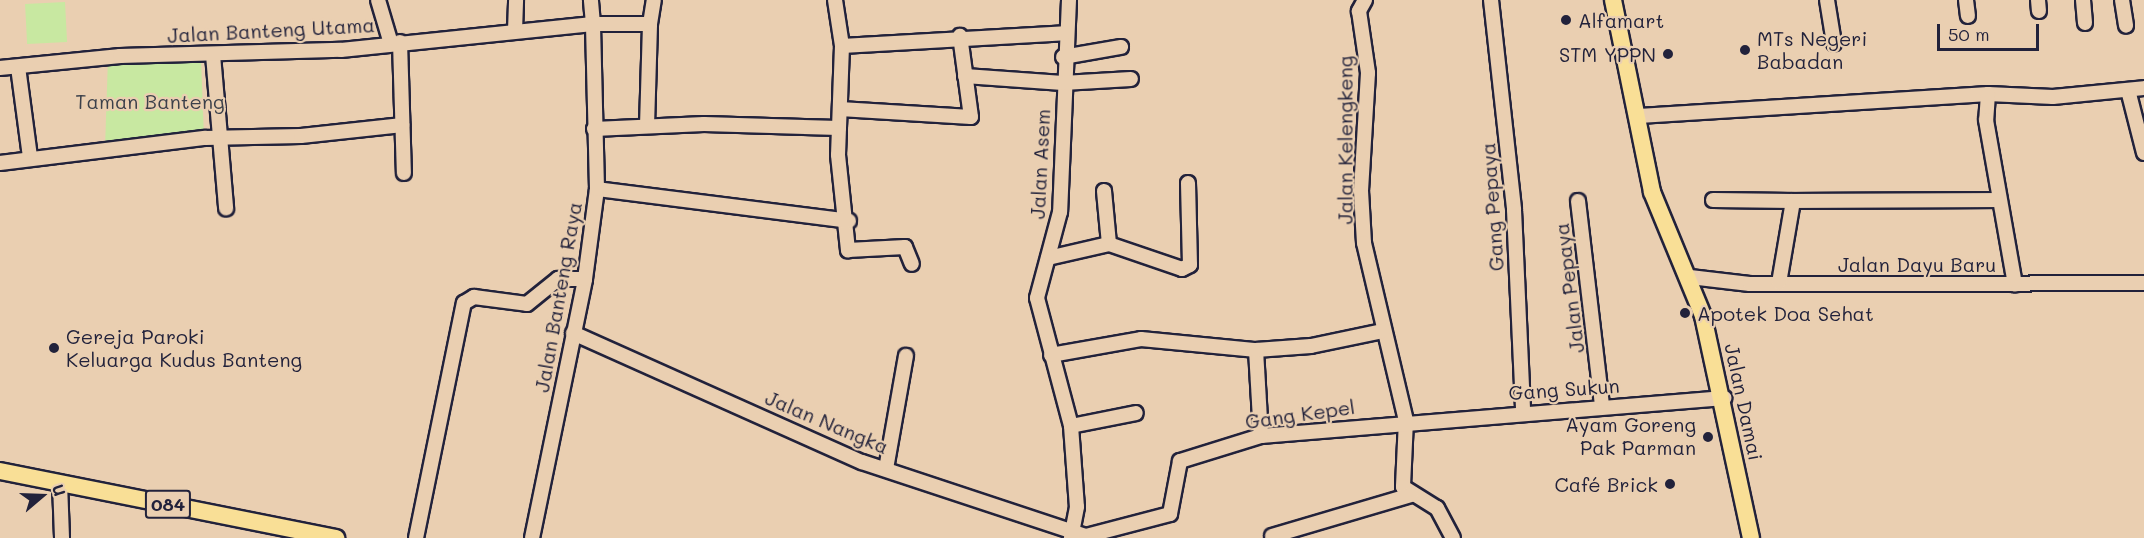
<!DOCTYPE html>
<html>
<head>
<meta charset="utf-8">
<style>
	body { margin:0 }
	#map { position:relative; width:2144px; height:538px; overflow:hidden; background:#eacfb1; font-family:Mali,sans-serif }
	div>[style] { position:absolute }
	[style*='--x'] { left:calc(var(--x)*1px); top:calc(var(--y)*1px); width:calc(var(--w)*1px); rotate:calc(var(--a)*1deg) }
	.green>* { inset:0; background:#c8e8a1; transform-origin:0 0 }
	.roads { filter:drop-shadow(2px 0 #22223b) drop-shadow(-2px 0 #22223b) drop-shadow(0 2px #22223b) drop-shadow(0 -2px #22223b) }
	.minor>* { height:14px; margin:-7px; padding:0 7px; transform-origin:7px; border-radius:7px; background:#eacfb1 }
	.major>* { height:16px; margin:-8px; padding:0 8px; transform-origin:8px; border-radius:8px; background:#f9df96 }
	.dots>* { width:16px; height:16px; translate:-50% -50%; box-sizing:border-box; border:3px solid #eacfb1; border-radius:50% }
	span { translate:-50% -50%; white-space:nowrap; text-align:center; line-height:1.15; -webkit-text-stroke:4.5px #eacfb1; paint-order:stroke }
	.shield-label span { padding:2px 4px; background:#eacfb1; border:2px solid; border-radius:4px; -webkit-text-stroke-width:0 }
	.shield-label { font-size:18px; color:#22223b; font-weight:700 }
	.poi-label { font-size:20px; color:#22223b }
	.left { translate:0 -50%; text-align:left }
	.right { translate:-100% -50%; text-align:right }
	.street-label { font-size:20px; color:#22223b }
	.park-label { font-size:20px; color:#3b404a }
	.north { position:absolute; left:12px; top:466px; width:60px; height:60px; -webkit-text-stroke:4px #eacfb1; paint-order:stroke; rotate:71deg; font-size:16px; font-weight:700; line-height:24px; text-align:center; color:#22223b }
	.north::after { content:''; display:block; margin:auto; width:21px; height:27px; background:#22223b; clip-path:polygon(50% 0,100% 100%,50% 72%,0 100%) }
	.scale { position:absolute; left:1937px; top:24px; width:102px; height:27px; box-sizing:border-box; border:3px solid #22223b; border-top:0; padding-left:8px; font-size:18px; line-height:21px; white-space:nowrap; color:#22223b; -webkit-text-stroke:4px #eacfb1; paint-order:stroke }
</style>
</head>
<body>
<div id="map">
	<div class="green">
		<i style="left:65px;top:2px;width:40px;height:40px;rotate:87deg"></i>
		<i style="clip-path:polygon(108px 58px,201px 59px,204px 137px,105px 148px)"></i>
	</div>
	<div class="roads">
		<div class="minor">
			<i style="--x:378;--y:0;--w:46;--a:73.5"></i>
			<i style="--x:835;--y:0;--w:47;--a:81.3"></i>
			<i style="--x:842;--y:46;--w:109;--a:92.1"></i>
			<i style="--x:838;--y:155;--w:96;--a:84"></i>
			<i style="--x:848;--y:250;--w:57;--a:-3"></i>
			<i style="--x:905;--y:247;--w:18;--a:68"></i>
			<i style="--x:1069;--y:0;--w:212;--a:92.4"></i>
			<i style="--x:1060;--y:212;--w:89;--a:105"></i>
			<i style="--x:1037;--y:298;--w:132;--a:75.1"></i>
			<i style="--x:1071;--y:426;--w:81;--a:85.8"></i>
			<i style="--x:1077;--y:507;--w:32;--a:101"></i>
			<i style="--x:1365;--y:0;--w:13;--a:119"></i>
			<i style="--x:1359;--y:11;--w:63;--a:81.7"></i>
			<i style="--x:1368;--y:73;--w:118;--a:93.4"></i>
			<i style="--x:1361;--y:191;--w:52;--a:86.7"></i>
			<i style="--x:1364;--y:243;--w:182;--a:76.7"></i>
			<i style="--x:1406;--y:420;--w:67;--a:92.6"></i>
			<i style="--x:1403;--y:487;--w:40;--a:32"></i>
			<i style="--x:1437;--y:508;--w:34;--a:62"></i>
			<i style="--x:1491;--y:0;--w:211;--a:83.7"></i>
			<i style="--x:1514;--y:210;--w:201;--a:87.4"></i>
			<i style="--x:1827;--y:0;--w:44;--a:80.8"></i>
			<i style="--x:1966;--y:0;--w:16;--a:83"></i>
			<i style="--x:2038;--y:0;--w:11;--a:85"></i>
			<i style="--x:2083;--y:0;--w:23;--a:85"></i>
			<i style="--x:2122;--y:0;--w:26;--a:81"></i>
			<i style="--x:515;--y:31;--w:31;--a:-88"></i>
			<i style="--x:400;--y:42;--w:131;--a:88.3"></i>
			<i style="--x:842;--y:46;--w:223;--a:-3.3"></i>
			<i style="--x:213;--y:55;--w:154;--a:85.1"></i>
			<i style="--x:1063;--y:57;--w:59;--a:-9.8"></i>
			<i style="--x:18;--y:67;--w:91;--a:82.4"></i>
			<i style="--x:0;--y:68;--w:121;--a:-5.7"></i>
			<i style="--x:120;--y:56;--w:221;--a:-1.6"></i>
			<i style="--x:341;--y:50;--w:253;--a:-5.9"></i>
			<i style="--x:593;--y:24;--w:24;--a:-95"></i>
			<i style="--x:965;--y:76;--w:98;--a:4.1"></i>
			<i style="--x:1063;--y:83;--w:68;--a:-3.4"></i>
			<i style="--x:2128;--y:90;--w:65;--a:75.7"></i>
			<i style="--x:1988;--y:94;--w:65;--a:2.6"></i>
			<i style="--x:2053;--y:97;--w:91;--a:-5.6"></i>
			<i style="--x:840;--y:109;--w:131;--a:3.5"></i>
			<i style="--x:971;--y:117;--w:82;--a:-97.7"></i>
			<i style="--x:1639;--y:116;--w:350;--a:-3.6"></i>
			<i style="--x:1988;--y:94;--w:26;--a:94"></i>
			<i style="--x:1986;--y:120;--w:167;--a:80"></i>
			<i style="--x:647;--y:126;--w:102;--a:-88.3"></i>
			<i style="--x:594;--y:129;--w:110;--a:-2.6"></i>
			<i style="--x:704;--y:124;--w:135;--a:1.7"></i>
			<i style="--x:0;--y:163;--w:207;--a:-7"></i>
			<i style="--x:205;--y:138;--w:96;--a:-1.2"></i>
			<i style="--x:301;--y:136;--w:102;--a:-6.2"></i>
			<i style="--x:597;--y:189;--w:254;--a:7.2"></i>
			<i style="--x:1104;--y:191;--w:53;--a:84.6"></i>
			<i style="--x:1713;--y:200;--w:80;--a:0.7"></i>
			<i style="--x:1578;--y:201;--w:206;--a:83.3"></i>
			<i style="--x:1048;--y:258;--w:63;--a:-12.9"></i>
			<i style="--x:1109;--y:244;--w:77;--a:18.9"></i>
			<i style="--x:1182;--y:269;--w:9;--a:-27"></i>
			<i style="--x:1190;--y:265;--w:82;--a:-91.4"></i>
			<i style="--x:1690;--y:277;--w:60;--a:6.7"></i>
			<i style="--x:1750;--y:284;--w:394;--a:-0.1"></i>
			<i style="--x:1779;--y:283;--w:83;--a:-80.3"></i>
			<i style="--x:1793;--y:201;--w:205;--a:-0.3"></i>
			<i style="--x:573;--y:333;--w:316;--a:24.1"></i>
			<i style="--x:862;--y:462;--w:236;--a:18.3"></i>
			<i style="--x:1086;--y:536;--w:87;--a:-14.7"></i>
			<i style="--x:1170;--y:514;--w:54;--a:-79.3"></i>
			<i style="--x:1180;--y:461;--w:85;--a:-17.2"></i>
			<i style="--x:1261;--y:436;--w:465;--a:-4.7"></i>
			<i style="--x:1256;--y:350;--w:86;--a:86.7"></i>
			<i style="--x:1051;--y:355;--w:91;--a:-10.1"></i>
			<i style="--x:1141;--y:339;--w:116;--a:5.5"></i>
			<i style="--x:1256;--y:350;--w:55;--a:-4.2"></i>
			<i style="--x:1311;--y:346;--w:74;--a:-11.8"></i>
			<i style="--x:1071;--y:426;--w:66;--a:-11.3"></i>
			<i style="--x:886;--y:469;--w:115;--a:-80"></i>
			<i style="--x:60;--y:483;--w:55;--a:87.9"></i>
			<i style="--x:1272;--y:536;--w:145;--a:-16.4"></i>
			<i style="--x:416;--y:538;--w:240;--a:-78.5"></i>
			<i style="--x:464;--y:303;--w:12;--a:-31"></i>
			<i style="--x:474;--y:297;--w:53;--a:7.5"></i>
			<i style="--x:527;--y:304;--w:40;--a:-39"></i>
			<i style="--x:558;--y:279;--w:27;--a:0"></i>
			<i style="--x:532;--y:538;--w:264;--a:-78.4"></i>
			<i style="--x:585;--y:279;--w:91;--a:-82.4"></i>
			<i style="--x:597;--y:189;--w:165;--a:-91.4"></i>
			<i style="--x:593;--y:24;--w:57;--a:0"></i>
			<i style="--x:650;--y:24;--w:24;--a:-81"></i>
		</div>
		<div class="major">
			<i style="--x:1613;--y:0;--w:196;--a:78.5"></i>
			<i style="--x:1652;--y:192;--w:134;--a:67.6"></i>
			<i style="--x:1703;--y:316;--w:227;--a:77.8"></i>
			<i style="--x:0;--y:471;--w:343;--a:11.3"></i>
		</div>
	</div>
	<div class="dots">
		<i style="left:1566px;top:20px;background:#22223b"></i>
		<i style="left:1745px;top:50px;background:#22223b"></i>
		<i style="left:1668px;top:54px;background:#22223b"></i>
		<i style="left:1685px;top:313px;background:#22223b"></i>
		<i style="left:54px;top:348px;background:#22223b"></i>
		<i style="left:1708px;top:437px;background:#22223b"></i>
		<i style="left:1670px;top:484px;background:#22223b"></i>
	</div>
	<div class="shield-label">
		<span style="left:168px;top:504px">084</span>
	</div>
	<div class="poi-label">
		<span class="left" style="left:1578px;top:20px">Alfamart</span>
		<span class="left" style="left:1757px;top:50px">MTs Negeri<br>Babadan</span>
		<span class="right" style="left:1656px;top:54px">STM YPPN</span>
		<span class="left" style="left:1697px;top:313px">Apotek Doa Sehat</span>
		<span class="left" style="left:66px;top:348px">Gereja Paroki<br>Keluarga Kudus Banteng</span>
		<span class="right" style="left:1696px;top:436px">Ayam Goreng<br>Pak Parman</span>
		<span class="right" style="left:1658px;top:484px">Café Brick</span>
	</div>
	<div class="street-label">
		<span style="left:271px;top:30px;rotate:-3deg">Jalan Banteng Utama</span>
		<span style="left:1345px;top:140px;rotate:-90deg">Jalan Kelengkeng</span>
		<span style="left:1040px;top:164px;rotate:-87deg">Jalan Asem</span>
		<span style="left:1492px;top:207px;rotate:-94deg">Gang Pepaya</span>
		<span style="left:1917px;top:264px">Jalan Dayu Baru</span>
		<span style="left:1569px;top:288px;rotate:-97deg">Jalan Pepaya</span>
		<span style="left:558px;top:297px;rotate:-80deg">Jalan Banteng Raya</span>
		<span style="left:1564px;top:389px;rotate:-4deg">Gang Sukun</span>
		<span style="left:1744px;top:402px;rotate:78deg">Jalan Damai</span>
		<span style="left:1300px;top:414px;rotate:-8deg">Gang Kepel</span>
		<span style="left:827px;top:422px;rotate:23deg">Jalan Nangka</span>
	</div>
	<div class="park-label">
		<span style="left:150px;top:101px">Taman Banteng</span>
	</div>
	<div class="north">U</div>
	<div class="scale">50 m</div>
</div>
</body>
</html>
